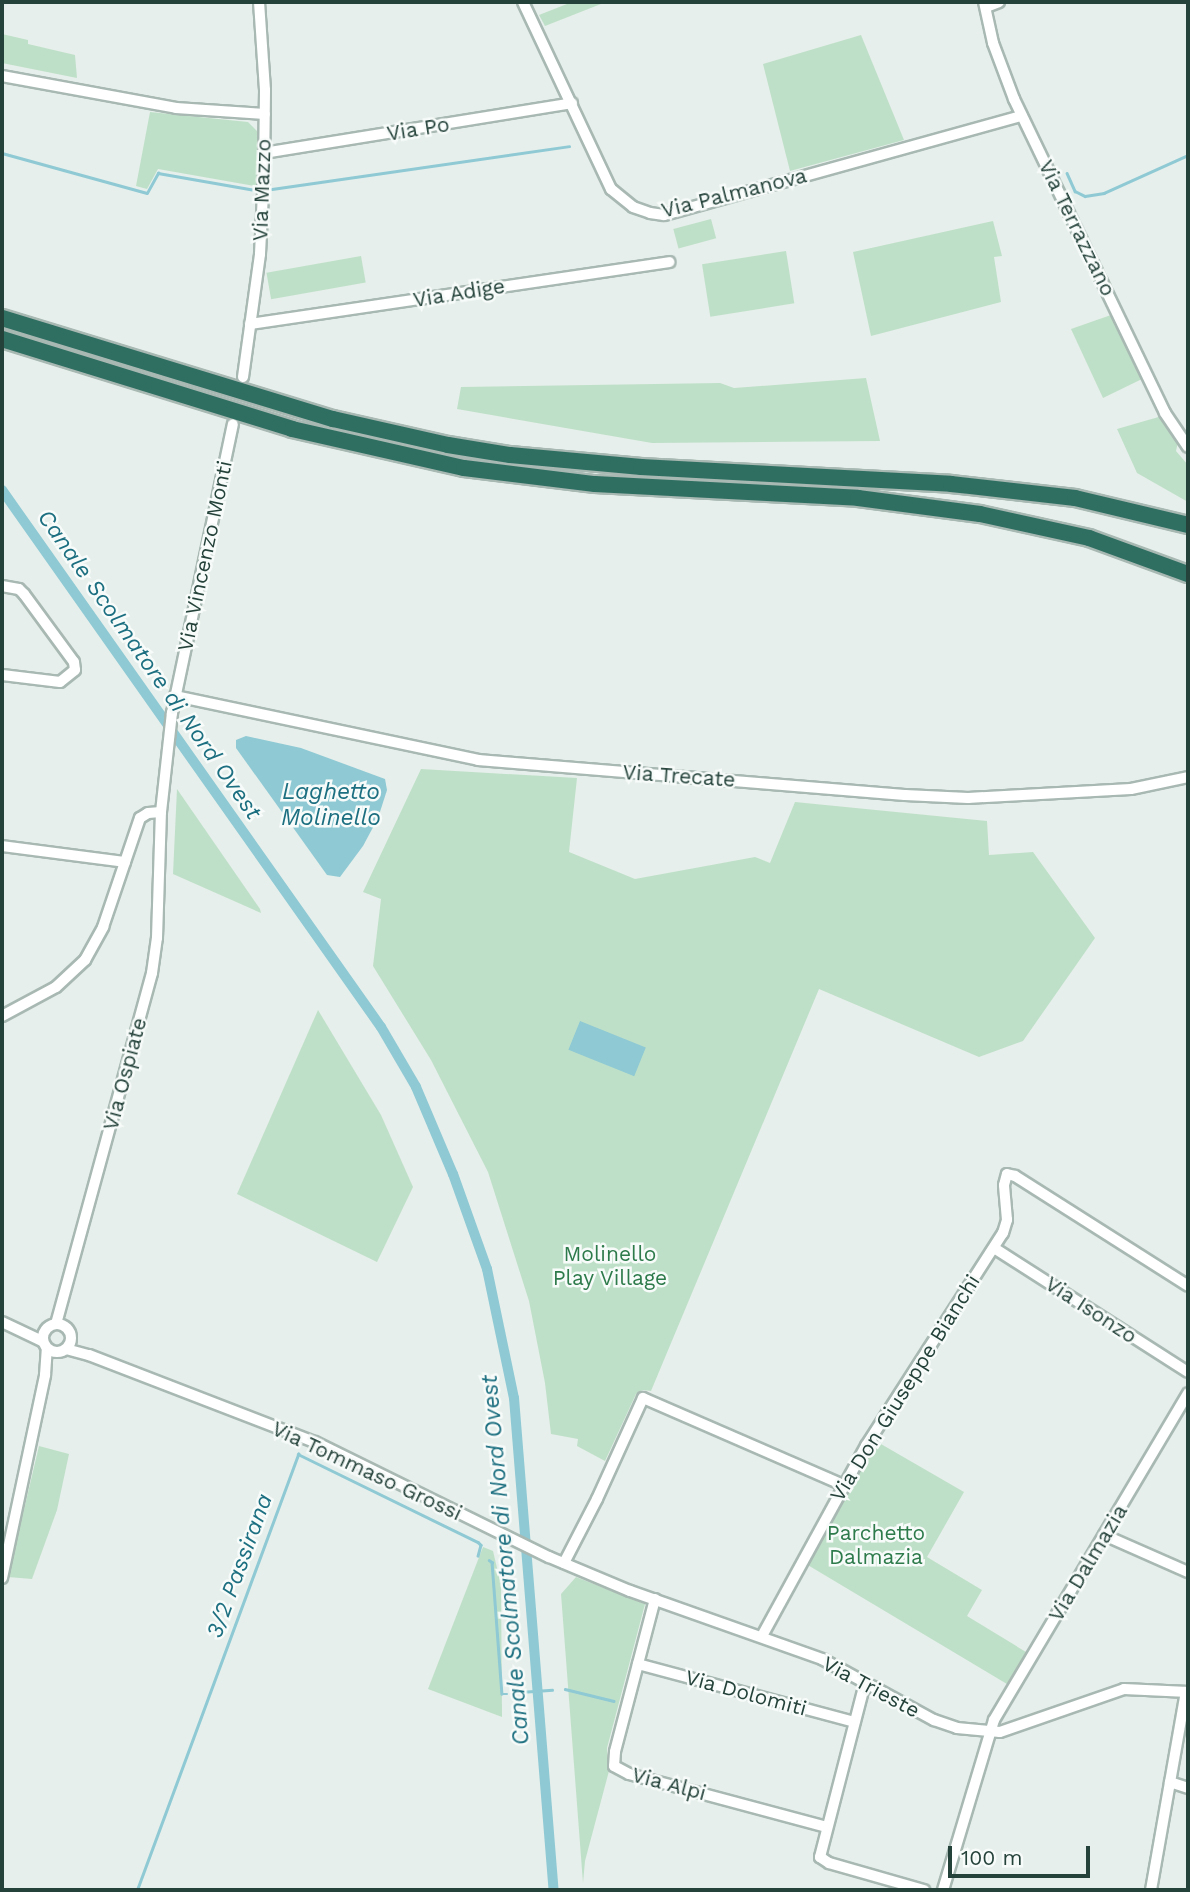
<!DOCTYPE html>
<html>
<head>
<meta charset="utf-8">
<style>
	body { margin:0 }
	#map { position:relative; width:1190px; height:1892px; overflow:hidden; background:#e6efeb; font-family:"Work Sans",sans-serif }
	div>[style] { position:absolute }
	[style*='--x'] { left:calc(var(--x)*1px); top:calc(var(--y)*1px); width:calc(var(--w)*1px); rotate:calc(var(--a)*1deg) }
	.green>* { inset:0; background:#bfe0c8; transform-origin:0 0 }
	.water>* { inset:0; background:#8ec9d4; transform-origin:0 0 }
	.stream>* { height:2.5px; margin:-1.25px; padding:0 1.25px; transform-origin:1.25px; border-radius:1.25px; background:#8ec9d4 }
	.canal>* { height:10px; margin:-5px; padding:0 5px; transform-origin:5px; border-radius:5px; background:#8ec9d4 }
	.roads { filter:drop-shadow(2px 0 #a8b8b2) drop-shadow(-2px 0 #a8b8b2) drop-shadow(0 2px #a8b8b2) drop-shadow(0 -2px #a8b8b2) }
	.minor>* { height:10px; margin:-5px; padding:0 5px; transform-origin:5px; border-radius:5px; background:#fff }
	.minor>.ring { margin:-5px; padding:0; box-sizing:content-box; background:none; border:10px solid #fff; border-radius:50% }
	.highway>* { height:16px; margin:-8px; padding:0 8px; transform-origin:8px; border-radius:8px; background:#2f6f62 }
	span { translate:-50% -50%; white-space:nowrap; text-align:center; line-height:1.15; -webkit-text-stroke:5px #f7fbf9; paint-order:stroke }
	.street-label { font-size:21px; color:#24423a }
	.park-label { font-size:21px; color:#2d7a4b }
	.water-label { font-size:23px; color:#1c6f80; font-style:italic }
	.frame { position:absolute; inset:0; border:4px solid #24423a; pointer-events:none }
	.scale { position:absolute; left:948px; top:1846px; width:142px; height:32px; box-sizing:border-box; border:4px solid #24423a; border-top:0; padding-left:9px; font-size:21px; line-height:24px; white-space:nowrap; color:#24423a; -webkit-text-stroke:5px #f7fbf9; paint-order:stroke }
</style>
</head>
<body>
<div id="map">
	<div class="green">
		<i style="clip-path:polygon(572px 2px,606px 2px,545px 26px,539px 15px)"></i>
		<i style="clip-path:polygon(2px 34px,28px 40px,28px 44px,75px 55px,77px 78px,2px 63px)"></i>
		<i style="clip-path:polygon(861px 35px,904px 140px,790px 171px,763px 64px)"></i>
		<i style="clip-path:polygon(150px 112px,248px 122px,261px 135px,261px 187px,158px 169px,147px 189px,136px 186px)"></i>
		<i style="left:711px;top:219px;width:20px;height:39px;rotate:75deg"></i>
		<i style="clip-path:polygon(993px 221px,1002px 256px,994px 257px,1001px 302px,871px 336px,853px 252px)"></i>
		<i style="left:786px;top:251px;width:53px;height:85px;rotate:81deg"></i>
		<i style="left:361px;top:256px;width:27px;height:96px;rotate:80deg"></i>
		<i style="clip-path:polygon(1111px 315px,1134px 355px,1142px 379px,1103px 398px,1071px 329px)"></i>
		<i style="clip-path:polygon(866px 378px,880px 441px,652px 443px,457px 409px,461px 387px,720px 383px,734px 388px)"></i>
		<i style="clip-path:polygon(1162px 416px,1178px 442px,1176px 451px,1188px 465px,1188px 502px,1137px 473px,1117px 429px)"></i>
		<i style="clip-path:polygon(421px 769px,577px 778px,569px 852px,635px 879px,755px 857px,770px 863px,795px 802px,987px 821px,989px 855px,1033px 852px,1095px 938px,1023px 1041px,979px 1057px,819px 989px,651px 1391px,643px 1390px,636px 1394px,605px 1461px,577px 1446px,578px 1439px,551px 1434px,545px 1383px,529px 1301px,488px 1172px,431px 1060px,373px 966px,381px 899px,363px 892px)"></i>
		<i style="clip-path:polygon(177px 789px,260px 909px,261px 913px,173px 874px)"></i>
		<i style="clip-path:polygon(318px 1010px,381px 1115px,413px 1187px,377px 1262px,237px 1194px)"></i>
		<i style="clip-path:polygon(874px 1440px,964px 1492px,927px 1557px,982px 1590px,967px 1616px,1026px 1652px,1007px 1684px,806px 1564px)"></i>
		<i style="clip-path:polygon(39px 1446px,69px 1454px,57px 1510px,32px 1579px,8px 1577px)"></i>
		<i style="clip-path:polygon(483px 1547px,493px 1551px,501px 1585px,502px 1717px,428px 1689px)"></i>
		<i style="clip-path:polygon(576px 1577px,645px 1604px,607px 1748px,609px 1771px,585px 1861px,583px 1883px,561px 1594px)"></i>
	</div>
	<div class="water">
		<i style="clip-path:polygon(246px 736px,301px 748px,385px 779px,387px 790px,378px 818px,363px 846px,340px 877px,327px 875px,236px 748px,236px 740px)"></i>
		<i style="left:580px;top:1021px;width:71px;height:31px;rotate:22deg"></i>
	</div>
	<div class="stream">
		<i style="--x:2;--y:153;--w:150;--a:15.4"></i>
		<i style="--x:147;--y:193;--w:23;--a:-61"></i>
		<i style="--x:158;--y:173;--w:98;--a:9.9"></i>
		<i style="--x:1067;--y:173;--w:20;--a:66"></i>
		<i style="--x:1075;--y:191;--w:11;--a:27"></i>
		<i style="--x:1085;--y:196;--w:19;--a:-9"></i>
		<i style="--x:1104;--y:193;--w:92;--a:-24.3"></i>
		<i style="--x:272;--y:189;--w:300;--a:-8.2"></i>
		<i style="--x:489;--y:1560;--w:4;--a:34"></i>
		<i style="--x:492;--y:1562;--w:132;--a:85.7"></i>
		<i style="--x:502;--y:1694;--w:5;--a:0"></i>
		<i style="--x:565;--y:1689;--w:50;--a:13.8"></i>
		<i style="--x:520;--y:1692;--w:32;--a:-4"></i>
		<i style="--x:137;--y:1890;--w:465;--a:-69.7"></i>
		<i style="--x:298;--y:1454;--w:200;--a:26.1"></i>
		<i style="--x:478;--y:1542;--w:4;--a:45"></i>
		<i style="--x:481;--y:1545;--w:11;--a:105"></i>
	</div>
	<div class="canal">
		<i style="--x:2;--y:490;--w:657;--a:54.79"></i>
		<i style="--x:381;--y:1027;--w:69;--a:59.7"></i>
		<i style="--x:416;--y:1087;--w:95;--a:67"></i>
		<i style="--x:453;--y:1174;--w:101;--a:70.3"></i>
		<i style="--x:487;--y:1269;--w:132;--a:78.2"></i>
		<i style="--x:514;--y:1398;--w:494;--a:85.4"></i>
	</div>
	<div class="roads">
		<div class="minor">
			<i style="--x:523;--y:2;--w:207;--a:64.8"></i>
			<i style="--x:611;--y:189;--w:28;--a:39"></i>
			<i style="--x:633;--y:207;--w:18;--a:19"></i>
			<i style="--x:650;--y:213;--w:14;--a:8"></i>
			<i style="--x:664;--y:215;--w:371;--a:-15.5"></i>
			<i style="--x:984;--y:2;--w:42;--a:77.6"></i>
			<i style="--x:993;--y:43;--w:60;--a:69.4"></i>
			<i style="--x:1014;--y:99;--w:348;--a:64.3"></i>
			<i style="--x:1165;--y:413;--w:41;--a:55.9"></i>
			<i style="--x:986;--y:7;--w:14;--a:-21"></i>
			<i style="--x:2;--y:76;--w:177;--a:10.4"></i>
			<i style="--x:176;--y:108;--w:89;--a:3.9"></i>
			<i style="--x:264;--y:153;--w:312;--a:-9.2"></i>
			<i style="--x:250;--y:324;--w:424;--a:-8.4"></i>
			<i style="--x:243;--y:377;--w:124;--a:-82.1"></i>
			<i style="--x:260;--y:254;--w:81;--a:-87.2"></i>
			<i style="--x:264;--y:173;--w:83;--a:-89.3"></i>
			<i style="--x:265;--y:90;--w:88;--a:-93.9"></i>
			<i style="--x:2;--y:586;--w:17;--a:10"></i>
			<i style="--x:19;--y:589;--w:7;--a:45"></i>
			<i style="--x:24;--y:594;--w:84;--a:53.7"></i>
			<i style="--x:74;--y:662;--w:8;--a:83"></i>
			<i style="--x:75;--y:670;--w:19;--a:141"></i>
			<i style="--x:60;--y:682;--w:58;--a:-173.1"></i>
			<i style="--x:175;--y:696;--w:310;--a:11.9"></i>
			<i style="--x:478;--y:760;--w:428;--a:4.7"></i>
			<i style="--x:905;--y:795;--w:63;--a:2.7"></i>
			<i style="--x:968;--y:798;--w:163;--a:-3.2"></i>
			<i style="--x:1131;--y:789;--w:58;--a:-11.9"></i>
			<i style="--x:2;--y:846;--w:124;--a:7.4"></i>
			<i style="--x:2;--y:1016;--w:61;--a:-28.2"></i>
			<i style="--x:56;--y:987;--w:40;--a:-43"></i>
			<i style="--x:85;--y:960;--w:38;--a:-61"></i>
			<i style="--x:103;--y:927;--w:115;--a:-71.3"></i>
			<i style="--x:140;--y:818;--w:9;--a:-32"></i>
			<i style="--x:148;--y:813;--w:13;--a:-4"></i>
			<i style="--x:994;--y:1248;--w:230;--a:32.6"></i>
			<i style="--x:2;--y:1322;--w:44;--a:25.4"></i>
			<i class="ring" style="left:43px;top:1324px;width:18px;height:18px"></i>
			<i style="--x:56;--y:1324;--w:364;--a:-74.7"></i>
			<i style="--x:152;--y:973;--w:35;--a:-82"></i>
			<i style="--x:157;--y:938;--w:126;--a:-88.2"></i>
			<i style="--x:161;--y:812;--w:100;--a:-83.7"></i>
			<i style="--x:172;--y:713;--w:295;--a:-78.1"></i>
			<i style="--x:66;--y:1349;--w:24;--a:15"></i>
			<i style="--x:89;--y:1355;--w:242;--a:21.1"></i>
			<i style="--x:315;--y:1442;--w:261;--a:26.2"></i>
			<i style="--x:549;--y:1557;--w:88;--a:22.8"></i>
			<i style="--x:630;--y:1591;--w:204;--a:19.5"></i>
			<i style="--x:822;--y:1659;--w:128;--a:28.6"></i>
			<i style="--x:934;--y:1720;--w:24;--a:19"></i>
			<i style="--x:957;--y:1728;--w:43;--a:5.3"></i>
			<i style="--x:1000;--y:1732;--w:131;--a:-19.1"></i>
			<i style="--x:1124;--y:1689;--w:64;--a:2.7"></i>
			<i style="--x:1104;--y:1535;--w:92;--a:23.8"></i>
			<i style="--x:564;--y:1563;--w:72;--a:-62.7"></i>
			<i style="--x:597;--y:1499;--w:111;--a:-65.5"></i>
			<i style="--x:643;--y:1398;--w:218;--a:23.5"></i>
			<i style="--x:2;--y:1578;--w:208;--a:-78"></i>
			<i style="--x:45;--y:1375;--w:26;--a:-86"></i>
			<i style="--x:655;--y:1599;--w:158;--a:104.7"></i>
			<i style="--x:615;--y:1752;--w:14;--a:94"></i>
			<i style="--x:614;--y:1766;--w:17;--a:28"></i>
			<i style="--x:629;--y:1774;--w:205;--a:15"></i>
			<i style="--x:762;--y:1636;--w:217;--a:-61.3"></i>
			<i style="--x:866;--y:1446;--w:253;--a:-57.3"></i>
			<i style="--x:1003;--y:1233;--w:14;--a:-73"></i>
			<i style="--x:1007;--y:1220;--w:35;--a:-95"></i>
			<i style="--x:1004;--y:1185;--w:11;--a:-75"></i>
			<i style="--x:1007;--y:1174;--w:8;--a:14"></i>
			<i style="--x:1015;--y:1176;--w:205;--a:32.4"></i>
			<i style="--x:638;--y:1664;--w:224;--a:15"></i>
			<i style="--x:865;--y:1683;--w:180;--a:104.5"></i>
			<i style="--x:820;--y:1857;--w:11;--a:34"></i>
			<i style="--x:829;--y:1863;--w:99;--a:15.9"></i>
			<i style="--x:1170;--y:1782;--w:19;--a:18"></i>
			<i style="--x:943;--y:1890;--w:177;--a:-73.3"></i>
			<i style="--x:994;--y:1720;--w:380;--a:-59.3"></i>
			<i style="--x:1151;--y:1890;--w:201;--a:-80"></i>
		</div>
		<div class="highway">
			<i style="--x:2;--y:318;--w:346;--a:17"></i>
			<i style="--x:333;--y:419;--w:118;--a:12.7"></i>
			<i style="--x:448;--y:445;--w:63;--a:9.2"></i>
			<i style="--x:510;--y:455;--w:132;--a:5.2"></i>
			<i style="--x:641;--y:467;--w:310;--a:3.1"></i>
			<i style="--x:951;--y:484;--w:125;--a:6.4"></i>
			<i style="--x:1075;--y:498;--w:116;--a:13.4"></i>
			<i style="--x:2;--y:339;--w:304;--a:17.2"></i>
			<i style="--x:292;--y:429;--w:176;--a:12.8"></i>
			<i style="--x:464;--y:468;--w:132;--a:7"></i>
			<i style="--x:595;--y:484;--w:263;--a:3"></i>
			<i style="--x:858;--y:498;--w:123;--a:7.5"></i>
			<i style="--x:980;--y:514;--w:112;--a:12.4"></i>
			<i style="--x:1089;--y:538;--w:105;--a:20"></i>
		</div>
	</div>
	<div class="street-label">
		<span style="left:418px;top:129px;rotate:-9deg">Via Po</span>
		<span style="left:262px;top:190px;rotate:-88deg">Via Mazzo</span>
		<span style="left:734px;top:193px;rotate:-14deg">Via Palmanova</span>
		<span style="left:1077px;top:228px;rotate:64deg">Via Terrazzano</span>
		<span style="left:459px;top:293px;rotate:-9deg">Via Adige</span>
		<span style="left:205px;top:556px;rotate:-78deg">Via Vincenzo Monti</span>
		<span style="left:679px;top:776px;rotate:4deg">Via Trecate</span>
		<span style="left:125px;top:1074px;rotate:-75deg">Via Ospiate</span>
		<span style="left:1091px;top:1310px;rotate:33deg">Via Isonzo</span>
		<span style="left:905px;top:1388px;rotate:-58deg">Via Don Giuseppe Bianchi</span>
		<span style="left:367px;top:1471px;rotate:25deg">Via Tommaso Grossi</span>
		<span style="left:1088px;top:1563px;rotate:-59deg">Via Dalmazia</span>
		<span style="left:871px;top:1687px;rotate:28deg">Via Trieste</span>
		<span style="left:746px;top:1693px;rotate:15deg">Via Dolomiti</span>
		<span style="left:669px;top:1784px;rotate:15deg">Via Alpi</span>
	</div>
	<div class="park-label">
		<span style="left:610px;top:1266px">Molinello<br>Play Village</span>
		<span style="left:876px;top:1545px">Parchetto<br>Dalmazia</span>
	</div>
	<div class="water-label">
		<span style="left:149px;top:665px;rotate:55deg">Canale Scolmatore di Nord Ovest</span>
		<span style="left:331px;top:805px">Laghetto<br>Molinello</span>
		<span style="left:506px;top:1560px;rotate:-95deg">Canale Scolmatore di Nord Ovest</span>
		<span style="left:240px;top:1566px;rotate:-70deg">3/2 Passirana</span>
	</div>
	<div class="frame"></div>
	<div class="scale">100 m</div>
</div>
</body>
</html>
